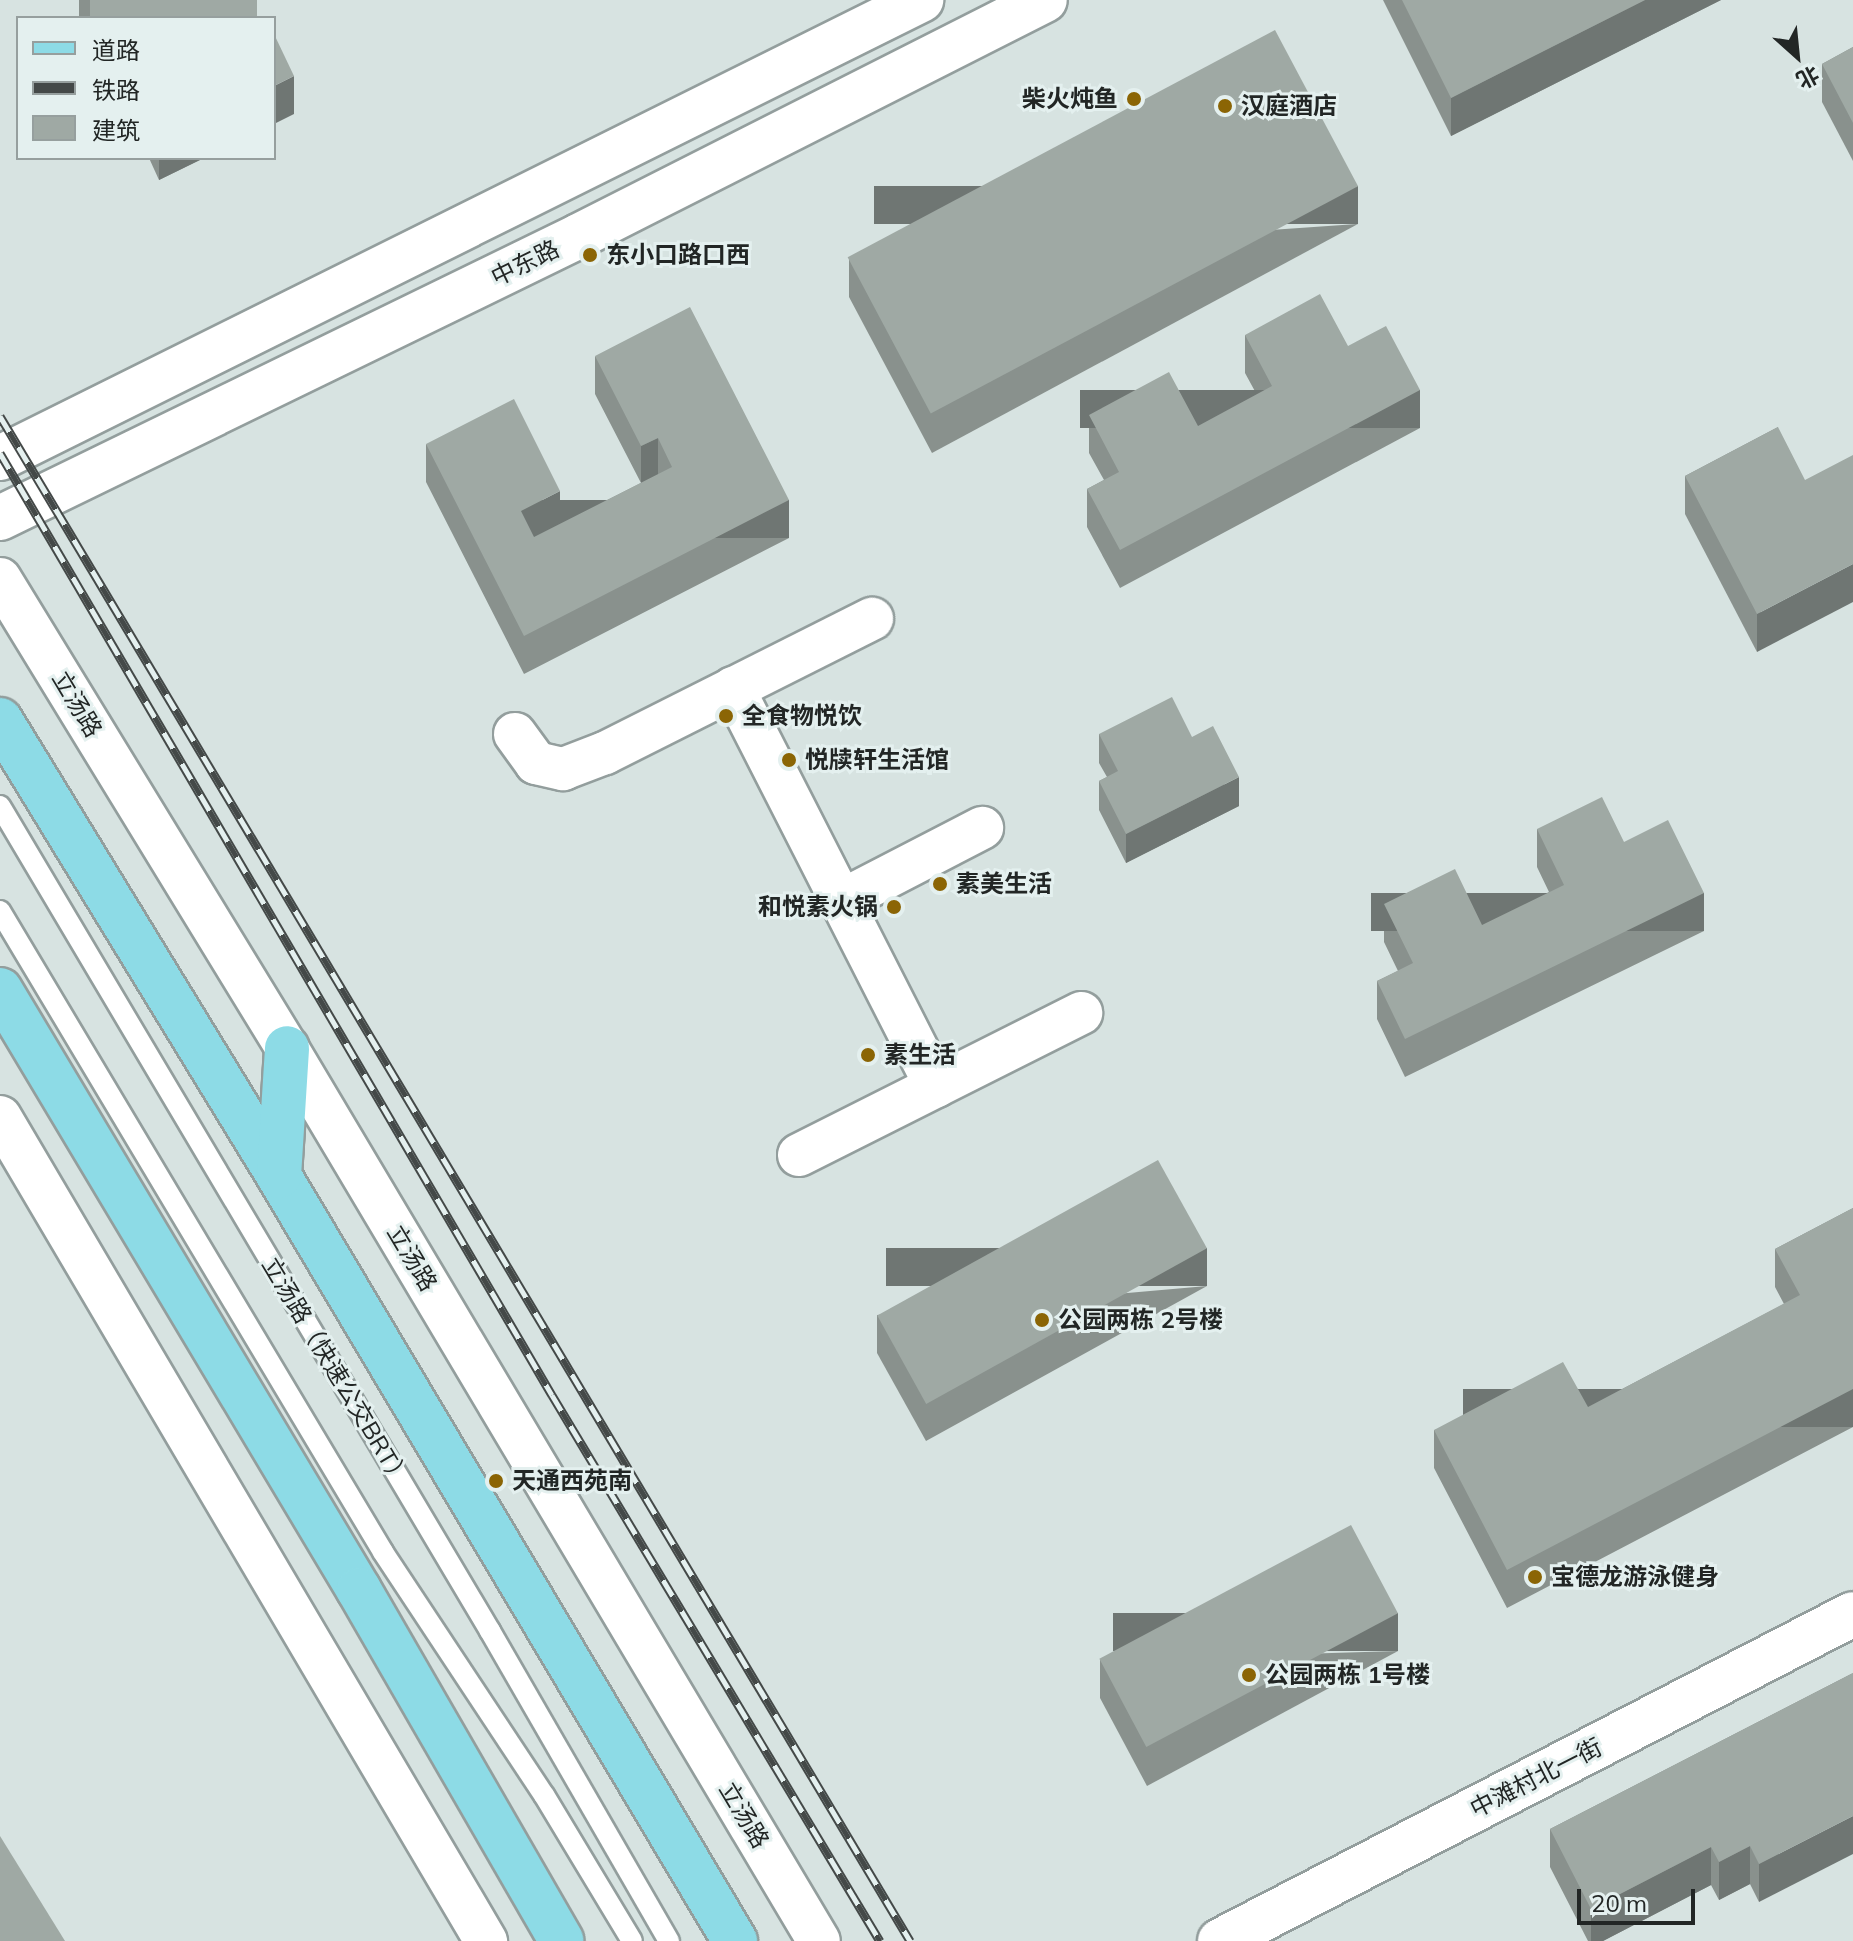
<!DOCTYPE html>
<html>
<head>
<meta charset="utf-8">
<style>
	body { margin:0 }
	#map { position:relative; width:1853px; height:1941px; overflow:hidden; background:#d7e3e1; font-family:Mulish,"Noto Sans SC",sans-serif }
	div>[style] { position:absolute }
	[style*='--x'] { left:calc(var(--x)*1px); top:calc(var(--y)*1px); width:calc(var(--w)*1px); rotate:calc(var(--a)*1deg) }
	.roads { filter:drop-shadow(2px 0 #939e9d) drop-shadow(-2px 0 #939e9d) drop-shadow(0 2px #939e9d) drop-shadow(0 -2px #939e9d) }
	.service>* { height:20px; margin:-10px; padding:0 10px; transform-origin:10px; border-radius:10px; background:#fff }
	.minor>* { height:42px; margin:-21px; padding:0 21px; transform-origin:21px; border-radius:21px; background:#fff }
	.tertiary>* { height:44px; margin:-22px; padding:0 22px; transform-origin:22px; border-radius:22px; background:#fff }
	.primary>* { height:44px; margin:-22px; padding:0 22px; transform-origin:22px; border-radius:22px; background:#8ddbe6 }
	.rail>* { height:9px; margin-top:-4.5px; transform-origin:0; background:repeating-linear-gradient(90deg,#e4f0ef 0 18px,#444948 0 36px); box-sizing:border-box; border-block:2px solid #444948 }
	.wall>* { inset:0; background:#89918d; transform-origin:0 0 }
	.shaded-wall>* { inset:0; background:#6f7673; transform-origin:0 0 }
	.building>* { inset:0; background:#9fa9a4; transform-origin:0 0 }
	.dots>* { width:22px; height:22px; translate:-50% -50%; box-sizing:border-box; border:4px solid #e4f0ef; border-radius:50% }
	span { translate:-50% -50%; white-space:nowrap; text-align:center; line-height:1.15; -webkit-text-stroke:6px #e4f0ef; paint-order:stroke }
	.poi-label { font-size:24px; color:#222625; font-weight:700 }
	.right { translate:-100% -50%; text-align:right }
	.left { translate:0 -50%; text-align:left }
	.street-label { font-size:24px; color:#222625 }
	.legend { position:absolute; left:16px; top:16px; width:260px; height:144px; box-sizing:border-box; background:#e4f0ef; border:2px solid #969f9e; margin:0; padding:10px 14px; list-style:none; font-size:24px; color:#222625 }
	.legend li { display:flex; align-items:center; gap:16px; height:40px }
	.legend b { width:40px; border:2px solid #969f9e }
	.north { position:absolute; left:1757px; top:16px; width:80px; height:80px; -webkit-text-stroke:6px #e4f0ef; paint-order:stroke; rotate:153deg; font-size:22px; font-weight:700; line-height:32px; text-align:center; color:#222625 }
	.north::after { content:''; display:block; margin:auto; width:28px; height:36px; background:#222625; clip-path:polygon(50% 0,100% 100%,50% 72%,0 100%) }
	.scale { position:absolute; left:1577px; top:1889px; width:118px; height:36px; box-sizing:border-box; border:4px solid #222625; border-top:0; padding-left:10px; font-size:24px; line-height:28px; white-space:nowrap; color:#222625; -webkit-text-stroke:6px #e4f0ef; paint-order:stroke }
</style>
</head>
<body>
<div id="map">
	<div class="roads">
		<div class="service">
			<i style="--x:0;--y:806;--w:960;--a:59.29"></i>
			<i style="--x:490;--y:1631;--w:358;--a:60"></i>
			<i style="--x:0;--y:911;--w:747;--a:59.14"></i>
			<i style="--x:383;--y:1552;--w:291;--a:56.5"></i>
			<i style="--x:544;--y:1795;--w:170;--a:58.9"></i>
		</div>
		<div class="minor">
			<i style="--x:0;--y:579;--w:550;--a:58.54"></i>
			<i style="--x:287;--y:1048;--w:1039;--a:59.22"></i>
			<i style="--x:733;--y:688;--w:447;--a:63"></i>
			<i style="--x:515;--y:734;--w:36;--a:54"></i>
			<i style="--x:536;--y:763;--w:28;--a:13"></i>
			<i style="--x:563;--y:769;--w:45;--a:-20.9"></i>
			<i style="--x:605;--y:753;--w:299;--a:-26.7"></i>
			<i style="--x:841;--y:901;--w:159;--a:-27.4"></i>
			<i style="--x:0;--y:1117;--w:957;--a:59.47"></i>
			<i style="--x:799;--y:1155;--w:316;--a:-26.7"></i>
		</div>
		<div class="tertiary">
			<i style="--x:0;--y:458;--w:1029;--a:-26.44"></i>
			<i style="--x:0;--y:518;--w:644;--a:-25.97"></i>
			<i style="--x:579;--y:236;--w:522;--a:-26.86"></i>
			<i style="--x:1220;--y:1941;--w:712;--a:-27.32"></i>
		</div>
		<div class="primary">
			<i style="--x:0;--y:720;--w:535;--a:58.54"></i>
			<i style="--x:279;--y:1176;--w:891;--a:59.2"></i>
			<i style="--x:0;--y:990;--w:699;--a:59.11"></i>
			<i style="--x:359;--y:1590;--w:405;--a:60"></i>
			<i style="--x:279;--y:1176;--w:128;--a:-86.4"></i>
		</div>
	</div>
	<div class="rail">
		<i style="--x:0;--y:416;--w:1776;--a:59.17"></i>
		<i style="--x:0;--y:453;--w:1092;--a:59.63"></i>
		<i style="--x:552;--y:1395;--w:637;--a:59.01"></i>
	</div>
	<div class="wall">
		<i style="left:79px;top:0;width:178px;height:18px"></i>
		<i style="clip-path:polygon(1383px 0,1721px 0,1451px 136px)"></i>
		<i style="clip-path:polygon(1853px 47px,1853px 161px,1822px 102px,1822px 64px)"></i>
		<i style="clip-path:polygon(149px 158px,204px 158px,159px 180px)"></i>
		<i style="clip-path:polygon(1358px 224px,932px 453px,849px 297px,849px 259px)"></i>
		<i style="clip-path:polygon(1245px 335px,1348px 346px,1420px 428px,1120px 588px,1087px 527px,1087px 489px,1104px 480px,1089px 453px,1089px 415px,1198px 426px,1257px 395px,1245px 373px)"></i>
		<i style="clip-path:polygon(595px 356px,789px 538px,524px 674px,426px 482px,426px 444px,560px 524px,641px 483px,595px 394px)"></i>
		<i style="clip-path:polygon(1778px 427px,1757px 652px,1685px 514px,1685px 476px)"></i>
		<i style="clip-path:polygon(1099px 734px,1192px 737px,1239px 806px,1126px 863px,1099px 810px,1099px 781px,1107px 777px,1099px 763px)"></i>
		<i style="clip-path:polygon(1537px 829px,1624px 842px,1704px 931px,1405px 1077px,1377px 1019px,1377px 981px,1398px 971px,1384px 942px,1384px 904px,1482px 925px,1549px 892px,1537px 867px)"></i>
		<i style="clip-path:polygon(1853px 1208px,1853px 1427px,1507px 1608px,1434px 1468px,1434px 1430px,1588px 1407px,1784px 1304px,1775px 1287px,1775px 1249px)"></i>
		<i style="clip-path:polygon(1207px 1286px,926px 1441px,877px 1353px,877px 1315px)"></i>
		<i style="clip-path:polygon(1398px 1651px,1147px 1786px,1100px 1698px,1100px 1660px)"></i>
		<i style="clip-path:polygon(1853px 1673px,1759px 1902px,1750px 1884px,1719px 1900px,1711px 1885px,1603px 1941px,1588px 1941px,1550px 1867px,1550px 1829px)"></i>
	</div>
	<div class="shaded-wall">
		<i style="clip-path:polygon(1645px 0,1721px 0,1451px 136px,1451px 98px)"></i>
		<i style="clip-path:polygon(294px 76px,294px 114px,274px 124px,274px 86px)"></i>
		<i style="clip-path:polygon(159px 158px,204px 158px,159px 180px)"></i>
		<i style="left:1358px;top:186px;width:38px;height:484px;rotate:90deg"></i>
		<i style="left:1420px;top:390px;width:38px;height:340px;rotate:90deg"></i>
		<i style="clip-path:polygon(658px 438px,658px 476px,641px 484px,641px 446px)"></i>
		<i style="clip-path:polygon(560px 491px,560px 529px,521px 549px,521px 511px)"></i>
		<i style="left:789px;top:500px;width:38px;height:298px;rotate:90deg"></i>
		<i style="clip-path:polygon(1853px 564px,1853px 602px,1757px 652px,1757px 614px)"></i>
		<i style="clip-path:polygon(1239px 777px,1239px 806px,1126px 863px,1126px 834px)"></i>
		<i style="left:1704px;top:893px;width:38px;height:333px;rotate:90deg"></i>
		<i style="left:1207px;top:1248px;width:38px;height:321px;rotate:90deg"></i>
		<i style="left:1853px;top:1389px;width:38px;height:390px;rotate:90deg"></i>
		<i style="left:1398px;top:1613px;width:38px;height:285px;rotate:90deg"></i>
		<i style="clip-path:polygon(1853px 1816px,1853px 1854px,1759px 1902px,1759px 1864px)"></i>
		<i style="clip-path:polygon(1750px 1846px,1750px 1884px,1719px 1900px,1719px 1862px)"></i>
		<i style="clip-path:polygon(1711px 1847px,1711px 1885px,1603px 1941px,1591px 1941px,1591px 1909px)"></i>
	</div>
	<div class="building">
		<i style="left:90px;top:0;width:167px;height:20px"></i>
		<i style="clip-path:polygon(1402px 0,1645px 0,1451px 98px)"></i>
		<i style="left:1275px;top:30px;width:177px;height:484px;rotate:62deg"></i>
		<i style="clip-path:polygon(274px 34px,294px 76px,274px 86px)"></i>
		<i style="clip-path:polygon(1853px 47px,1853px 123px,1822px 64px)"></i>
		<i style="clip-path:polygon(1320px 294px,1348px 346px,1386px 326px,1420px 390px,1120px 550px,1087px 489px,1119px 472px,1089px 415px,1169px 372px,1198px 426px,1272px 386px,1245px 335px)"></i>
		<i style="clip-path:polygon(690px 307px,789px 500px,524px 636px,426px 444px,514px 399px,560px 491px,521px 511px,534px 537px,672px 467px,658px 438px,641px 446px,595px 356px)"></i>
		<i style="clip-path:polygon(1778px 427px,1805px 480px,1853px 455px,1853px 564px,1757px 614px,1685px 476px)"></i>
		<i style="clip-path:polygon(1172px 697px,1192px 737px,1213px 726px,1239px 777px,1126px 834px,1099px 781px,1118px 771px,1099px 734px)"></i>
		<i style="clip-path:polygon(1602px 797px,1624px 842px,1668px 820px,1704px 893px,1405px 1039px,1377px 981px,1413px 963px,1384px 904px,1455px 869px,1482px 925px,1564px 885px,1537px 829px)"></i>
		<i style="left:1158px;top:1160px;width:101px;height:321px;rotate:61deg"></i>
		<i style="clip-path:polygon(1853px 1208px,1853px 1389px,1507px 1570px,1434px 1430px,1563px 1362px,1588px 1407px,1800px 1295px,1775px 1249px)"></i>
		<i style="left:1351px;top:1525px;width:100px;height:285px;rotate:62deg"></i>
		<i style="clip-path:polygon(1853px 1673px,1853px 1816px,1759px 1864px,1750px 1846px,1719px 1862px,1711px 1847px,1591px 1909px,1550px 1829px)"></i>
		<i style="clip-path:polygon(0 1836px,65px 1941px,0 1941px)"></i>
	</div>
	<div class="dots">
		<i style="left:1134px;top:99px;background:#8b6505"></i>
		<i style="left:1225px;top:106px;background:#8b6505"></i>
		<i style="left:590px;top:255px;background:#8b6505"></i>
		<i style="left:726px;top:716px;background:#8b6505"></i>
		<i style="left:789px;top:760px;background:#8b6505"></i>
		<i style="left:940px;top:884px;background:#8b6505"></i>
		<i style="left:894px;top:907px;background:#8b6505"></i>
		<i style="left:868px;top:1055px;background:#8b6505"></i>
		<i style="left:1042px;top:1320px;background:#8b6505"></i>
		<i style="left:496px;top:1481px;background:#8b6505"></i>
		<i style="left:1535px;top:1577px;background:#8b6505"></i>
		<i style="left:1249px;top:1675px;background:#8b6505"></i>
	</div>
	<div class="poi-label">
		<span class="right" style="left:1118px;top:99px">柴火炖鱼</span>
		<span class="left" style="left:1241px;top:106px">汉庭酒店</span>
		<span class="left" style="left:606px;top:255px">东小口路口西</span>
		<span class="left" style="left:742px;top:716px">全食物悦饮</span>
		<span class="left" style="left:805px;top:760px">悦牍轩生活馆</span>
		<span class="left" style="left:956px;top:884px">素美生活</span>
		<span class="right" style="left:878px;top:907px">和悦素火锅</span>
		<span class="left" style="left:884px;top:1055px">素生活</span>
		<span class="left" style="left:1058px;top:1320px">公园两栋 2号楼</span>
		<span class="left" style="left:512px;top:1481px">天通西苑南</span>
		<span class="left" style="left:1551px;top:1577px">宝德龙游泳健身</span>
		<span class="left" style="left:1265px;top:1675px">公园两栋 1号楼</span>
	</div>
	<div class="street-label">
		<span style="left:525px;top:263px;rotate:-26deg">中东路</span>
		<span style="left:77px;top:704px;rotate:59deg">立汤路</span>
		<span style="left:412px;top:1258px;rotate:59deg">立汤路</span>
		<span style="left:336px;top:1372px;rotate:59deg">立汤路（快速公交BRT）</span>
		<span style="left:1536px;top:1778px;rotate:-27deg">中滩村北一街</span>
		<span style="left:744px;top:1815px;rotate:59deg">立汤路</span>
	</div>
	<ul class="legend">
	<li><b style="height:10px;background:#8ddbe6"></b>道路</li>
	<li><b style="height:10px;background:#444948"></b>铁路</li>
	<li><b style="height:22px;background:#9fa9a4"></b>建筑</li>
	</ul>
	<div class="north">北</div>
	<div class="scale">20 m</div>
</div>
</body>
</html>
